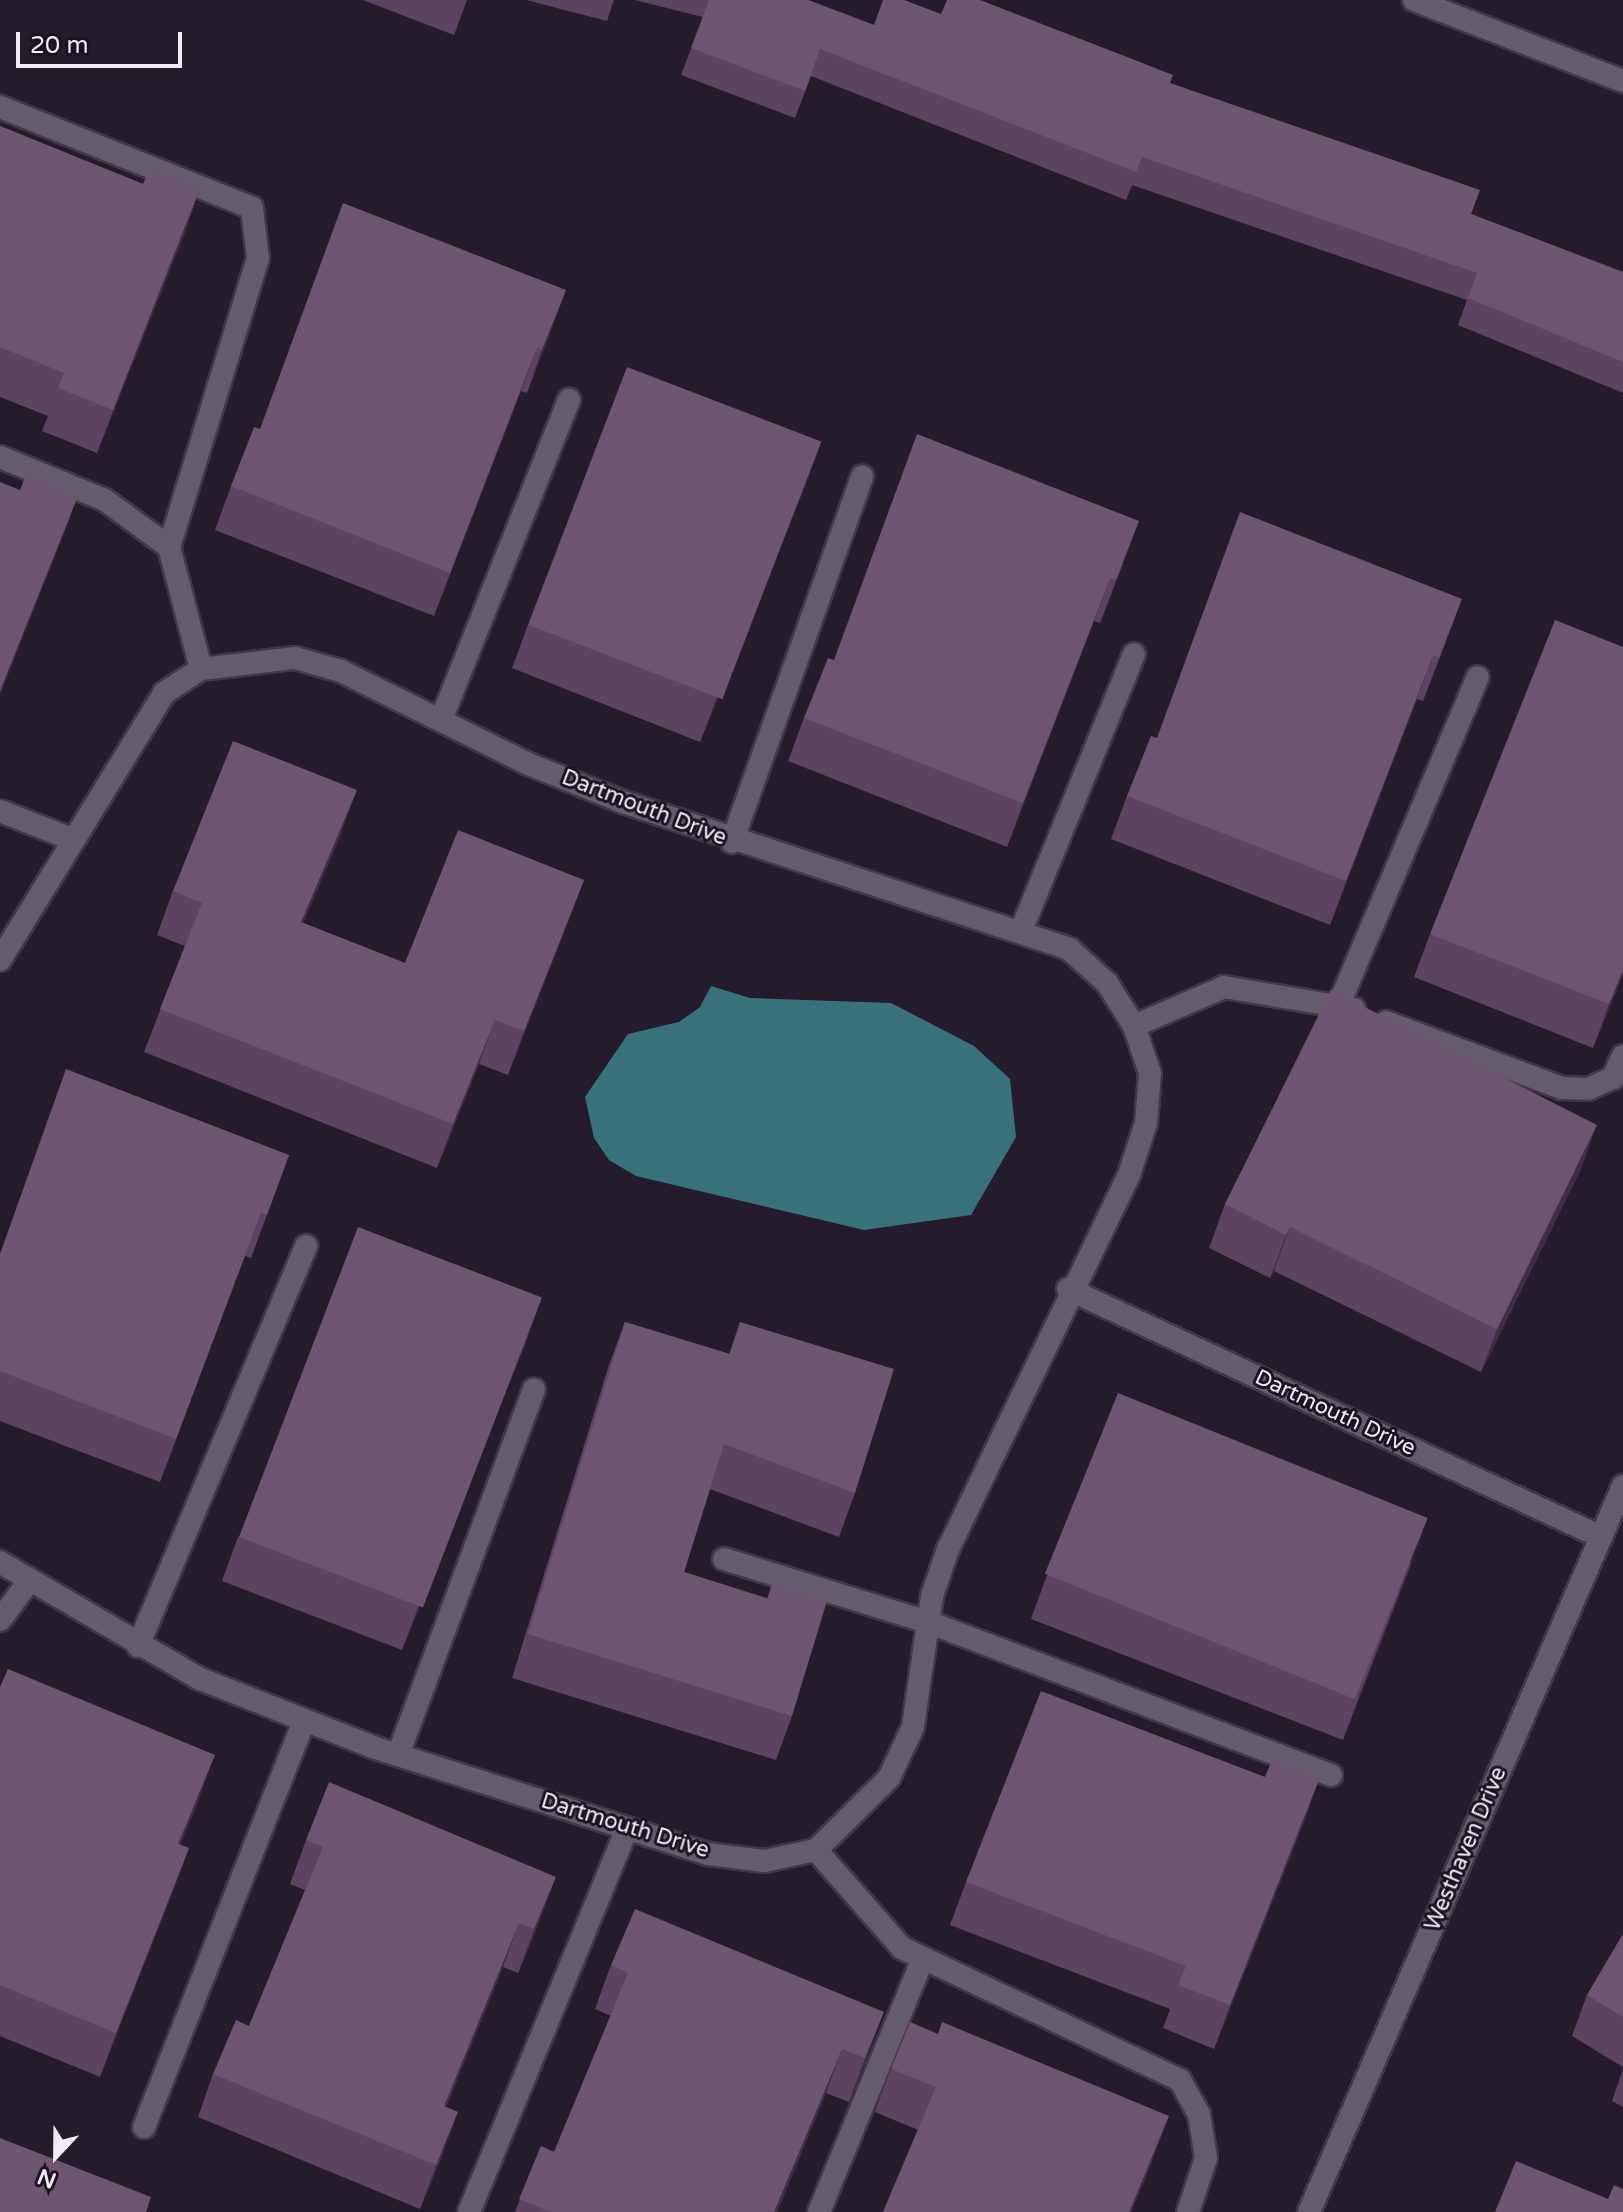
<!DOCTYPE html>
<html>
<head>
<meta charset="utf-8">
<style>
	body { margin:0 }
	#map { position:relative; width:1623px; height:2212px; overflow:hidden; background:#241c2b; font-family:"Varela Round",sans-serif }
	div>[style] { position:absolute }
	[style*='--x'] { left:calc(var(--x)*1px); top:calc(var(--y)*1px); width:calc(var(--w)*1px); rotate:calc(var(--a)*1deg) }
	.water>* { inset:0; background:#37727a }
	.roads { filter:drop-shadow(2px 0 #403845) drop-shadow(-2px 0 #403845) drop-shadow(0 2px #403845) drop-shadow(0 -2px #403845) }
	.service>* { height:22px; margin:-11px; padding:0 11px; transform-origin:11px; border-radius:11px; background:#645b6c }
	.minor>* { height:22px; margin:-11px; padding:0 11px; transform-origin:11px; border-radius:11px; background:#645b6c }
	.wall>* { inset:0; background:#5d4360 }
	.shaded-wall>* { inset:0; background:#402c44 }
	.building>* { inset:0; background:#6d5570; transform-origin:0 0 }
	span { translate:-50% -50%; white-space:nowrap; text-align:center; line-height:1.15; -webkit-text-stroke:6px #1b1321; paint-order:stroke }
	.street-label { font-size:22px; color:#f1ebf6 }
	.north { position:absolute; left:16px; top:2116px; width:80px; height:80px; -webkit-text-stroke:6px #1b1321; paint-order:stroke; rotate:202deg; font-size:22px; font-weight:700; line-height:32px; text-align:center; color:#f1ebf6 }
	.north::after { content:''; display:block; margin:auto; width:28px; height:36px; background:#f1ebf6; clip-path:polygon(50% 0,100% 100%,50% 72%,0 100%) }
	.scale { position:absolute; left:16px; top:32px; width:166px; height:36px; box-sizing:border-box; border:4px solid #f1ebf6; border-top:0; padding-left:10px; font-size:24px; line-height:28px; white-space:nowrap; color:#f1ebf6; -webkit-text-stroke:6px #1b1321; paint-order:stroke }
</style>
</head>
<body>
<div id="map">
	<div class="water">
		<i style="clip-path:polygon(711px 986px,750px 998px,891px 1003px,974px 1046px,1010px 1079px,1016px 1137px,971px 1215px,864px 1230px,636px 1176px,609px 1160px,594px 1138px,585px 1097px,628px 1034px,679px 1022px,700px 1007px)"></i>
	</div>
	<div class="roads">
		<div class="service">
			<i style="--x:0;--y:107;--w:271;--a:21.8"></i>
			<i style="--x:252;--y:208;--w:50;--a:83.2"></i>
			<i style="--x:258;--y:258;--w:302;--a:107.1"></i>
			<i style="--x:169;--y:547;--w:126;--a:75.3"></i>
			<i style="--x:0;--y:457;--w:113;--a:22.3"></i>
			<i style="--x:105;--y:500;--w:79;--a:36.3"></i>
			<i style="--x:441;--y:720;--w:345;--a:-68.2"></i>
			<i style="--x:0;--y:811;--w:76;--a:21.5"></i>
			<i style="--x:732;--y:842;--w:388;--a:-70.4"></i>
			<i style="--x:1021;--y:931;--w:299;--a:-67.8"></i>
			<i style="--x:1339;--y:1004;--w:355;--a:-67"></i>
			<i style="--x:1386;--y:1022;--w:188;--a:20.6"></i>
			<i style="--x:1562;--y:1088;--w:26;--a:2"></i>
			<i style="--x:1588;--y:1089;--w:27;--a:-24"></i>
			<i style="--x:1613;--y:1078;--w:24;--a:-66"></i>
			<i style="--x:1134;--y:1026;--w:98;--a:-23.4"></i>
			<i style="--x:1224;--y:987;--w:132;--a:9.6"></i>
			<i style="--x:724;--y:1559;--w:214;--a:17.2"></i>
			<i style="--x:928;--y:1622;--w:431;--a:20.8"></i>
			<i style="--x:0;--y:1620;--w:50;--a:-53.1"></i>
			<i style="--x:138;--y:1646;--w:434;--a:-67.2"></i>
			<i style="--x:398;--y:1755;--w:390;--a:-69.6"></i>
			<i style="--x:816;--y:1850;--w:130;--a:48.7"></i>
			<i style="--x:902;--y:1948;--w:308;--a:25.4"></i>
			<i style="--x:1180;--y:2080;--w:39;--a:61"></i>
			<i style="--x:1199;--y:2114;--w:45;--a:81"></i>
			<i style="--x:1206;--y:2158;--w:57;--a:108.4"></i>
			<i style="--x:144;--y:2127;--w:436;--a:-68.5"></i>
			<i style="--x:469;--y:2212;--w:415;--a:-67.6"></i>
			<i style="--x:819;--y:2212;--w:274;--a:-67.7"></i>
		</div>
		<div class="minor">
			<i style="--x:1414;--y:0;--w:224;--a:21.2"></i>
			<i style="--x:0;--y:960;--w:313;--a:-58.4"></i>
			<i style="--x:164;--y:693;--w:44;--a:-33"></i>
			<i style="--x:201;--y:669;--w:95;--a:-6.7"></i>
			<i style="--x:295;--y:658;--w:48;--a:15.8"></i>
			<i style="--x:341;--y:671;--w:207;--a:26.4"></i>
			<i style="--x:526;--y:763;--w:105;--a:21.9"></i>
			<i style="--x:623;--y:802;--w:470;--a:18.2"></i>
			<i style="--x:1069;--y:949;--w:51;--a:41.8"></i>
			<i style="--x:1107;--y:983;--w:51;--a:57.9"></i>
			<i style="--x:1134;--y:1026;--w:50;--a:71.2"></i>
			<i style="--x:1150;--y:1073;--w:50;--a:94.6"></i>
			<i style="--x:1146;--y:1123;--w:55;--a:108.1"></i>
			<i style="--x:1129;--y:1175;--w:415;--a:115.8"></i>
			<i style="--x:948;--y:1549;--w:50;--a:108.8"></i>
			<i style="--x:932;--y:1596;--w:132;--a:98.3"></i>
			<i style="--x:913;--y:1727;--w:56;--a:115.2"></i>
			<i style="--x:889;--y:1778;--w:103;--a:135.4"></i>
			<i style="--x:816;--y:1850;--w:53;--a:168.1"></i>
			<i style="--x:764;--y:1861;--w:56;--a:-172.9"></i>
			<i style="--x:708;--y:1854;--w:352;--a:-162.3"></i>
			<i style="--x:373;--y:1747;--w:186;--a:-158.5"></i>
			<i style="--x:200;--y:1679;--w:232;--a:-149.7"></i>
			<i style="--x:1068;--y:1289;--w:588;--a:24.95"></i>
			<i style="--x:1309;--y:2212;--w:791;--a:-66.61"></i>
		</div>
	</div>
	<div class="wall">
		<i style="clip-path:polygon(363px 0,467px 0,454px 35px)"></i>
		<i style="clip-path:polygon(526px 0,614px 0,607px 21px)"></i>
		<i style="clip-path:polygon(635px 0,808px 0,874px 25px,941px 14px,1170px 83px,1471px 214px,1623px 272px,1623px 393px,1458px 325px,1467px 300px,1132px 185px,1126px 200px,811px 76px,795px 118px,681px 75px,703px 17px)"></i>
		<i style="clip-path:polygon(0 126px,143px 184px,200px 188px,185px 232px,97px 453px,42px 431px,48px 416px,0 397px)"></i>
		<i style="clip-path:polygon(566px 290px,527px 393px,521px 391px,434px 616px,215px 530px,231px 486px,260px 429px)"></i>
		<i style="clip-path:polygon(821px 443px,805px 486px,700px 742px,512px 668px,528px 625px)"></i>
		<i style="clip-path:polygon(1123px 564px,1100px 623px,1094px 621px,1007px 847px,788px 761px,804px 718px,834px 660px)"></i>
		<i style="clip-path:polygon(1446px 642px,1423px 701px,1417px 699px,1330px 925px,1111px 839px,1127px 796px,1157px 738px)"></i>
		<i style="clip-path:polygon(1623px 647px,1623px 974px,1593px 1048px,1414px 977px,1430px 934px)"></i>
		<i style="clip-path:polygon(341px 834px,303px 923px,405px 963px,584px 880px,508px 1075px,479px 1064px,437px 1168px,144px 1052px,185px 946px,157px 935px,173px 891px)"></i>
		<i style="clip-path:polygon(289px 1155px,251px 1258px,245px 1256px,160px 1482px,0 1421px,0 1253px)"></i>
		<i style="clip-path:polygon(1581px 1169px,1481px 1372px,1274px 1271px,1270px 1278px,1209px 1248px,1225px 1204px)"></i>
		<i style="clip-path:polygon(625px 1322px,729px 1354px,740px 1322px,855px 1493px,839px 1537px,710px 1489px,684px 1572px,767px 1598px,772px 1584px,792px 1716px,776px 1760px,512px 1678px,609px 1365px)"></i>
		<i style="clip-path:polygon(526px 1342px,402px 1650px,222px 1581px,238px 1537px)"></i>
		<i style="clip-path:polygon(1412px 1562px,1343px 1740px,1031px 1619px,1047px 1575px)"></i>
		<i style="clip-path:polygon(0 1687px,199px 1799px,180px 1845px,189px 1848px,100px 2077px,0 2036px)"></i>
		<i style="clip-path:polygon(1265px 1777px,1319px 1779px,1304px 1822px,1214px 2049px,1163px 2028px,1170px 2009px,950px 1925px,966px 1882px)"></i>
		<i style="clip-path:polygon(306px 1840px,540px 1920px,518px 1973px,503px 1967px,446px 2107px,442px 2156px,420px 2209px,198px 2117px,213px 2074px,249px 2026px,305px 1890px,290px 1884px)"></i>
		<i style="clip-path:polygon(1623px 1934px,1623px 2067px,1572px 2036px,1587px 1995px)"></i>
		<i style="clip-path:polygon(611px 1965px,868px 2055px,849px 2102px,826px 2093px,777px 2212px,515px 2212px,541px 2146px,554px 2152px,611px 2016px,595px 2009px)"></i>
		<i style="clip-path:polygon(891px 2069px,1153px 2159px,1131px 2212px,883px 2212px,918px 2130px,875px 2112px)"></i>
		<i style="clip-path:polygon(1623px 2069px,1623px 2107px,1612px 2101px)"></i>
	</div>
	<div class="shaded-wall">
		<i style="clip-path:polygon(200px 188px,185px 232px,97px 453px,113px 410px)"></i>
		<i style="clip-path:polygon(566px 290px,550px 334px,527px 393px,542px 349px)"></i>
		<i style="clip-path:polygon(537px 347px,521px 391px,434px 616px,450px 573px)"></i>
		<i style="clip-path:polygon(821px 443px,805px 486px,700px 742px,716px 699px)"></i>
		<i style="clip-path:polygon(78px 496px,62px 539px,0 695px,0 691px)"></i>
		<i style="clip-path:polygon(1139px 521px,1123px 564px,1100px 623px,1116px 580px)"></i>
		<i style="clip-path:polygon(1110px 578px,1094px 621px,1007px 847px,1023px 803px)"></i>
		<i style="clip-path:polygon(1462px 599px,1446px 642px,1423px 701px,1439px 658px)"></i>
		<i style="clip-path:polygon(1433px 655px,1417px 699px,1330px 925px,1346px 881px)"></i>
		<i style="clip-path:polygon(357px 790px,341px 834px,285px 966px,301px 922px)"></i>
		<i style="clip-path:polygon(584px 880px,568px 923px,508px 1075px,524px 1031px)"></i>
		<i style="clip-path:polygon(1623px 970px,1623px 974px,1593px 1048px,1609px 1004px)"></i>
		<i style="clip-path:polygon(495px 1020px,479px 1064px,437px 1168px,453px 1124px)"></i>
		<i style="clip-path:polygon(1597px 1125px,1581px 1169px,1481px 1372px,1497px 1329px)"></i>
		<i style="clip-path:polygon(1290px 1227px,1274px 1271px,1270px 1278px,1286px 1235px)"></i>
		<i style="clip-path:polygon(542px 1298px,526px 1342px,402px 1650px,418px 1607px)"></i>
		<i style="clip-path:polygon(1428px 1518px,1412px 1562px,1343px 1740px,1359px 1696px)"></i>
		<i style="clip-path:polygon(215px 1755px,199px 1799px,162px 1888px,178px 1844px)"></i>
		<i style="clip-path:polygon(1319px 1779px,1304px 1822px,1214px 2049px,1230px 2005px)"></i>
		<i style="clip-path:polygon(189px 1848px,173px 1892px,100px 2077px,116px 2033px)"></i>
		<i style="clip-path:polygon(556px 1877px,540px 1920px,518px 1973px,534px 1929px)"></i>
		<i style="clip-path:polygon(519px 1923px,503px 1967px,428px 2150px,444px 2106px)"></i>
		<i style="clip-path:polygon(884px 2012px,868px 2055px,849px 2102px,865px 2058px)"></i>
		<i style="clip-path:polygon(842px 2049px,826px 2093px,777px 2212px,774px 2212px)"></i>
		<i style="clip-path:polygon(458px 2112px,442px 2156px,420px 2209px,436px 2165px)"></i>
		<i style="clip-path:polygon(1169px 2116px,1153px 2159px,1131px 2212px,1129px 2212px)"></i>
	</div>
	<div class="building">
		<i style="clip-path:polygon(709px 0,808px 0,874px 25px,883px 0,904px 0,941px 14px,947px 0,980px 0,1173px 75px,1170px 83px,1480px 190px,1471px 214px,1623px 272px,1623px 362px,1468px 298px,1477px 273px,1142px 157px,1136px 172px,820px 49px,805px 91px,691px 48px)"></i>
		<i style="clip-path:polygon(0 126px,143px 184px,150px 167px,200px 188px,113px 410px,58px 388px,64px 373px,0 347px)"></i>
		<i style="clip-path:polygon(343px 203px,566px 290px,542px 349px,537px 347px,450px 573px,231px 486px,254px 427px,260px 429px)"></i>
		<i style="left:627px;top:367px;width:208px;height:276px;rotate:21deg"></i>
		<i style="clip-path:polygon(917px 434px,1139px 521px,1116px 580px,1110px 578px,1023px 803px,804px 718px,828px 658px,834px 660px)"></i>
		<i style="clip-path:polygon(26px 475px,78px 496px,0 691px,0 482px,20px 490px)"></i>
		<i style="clip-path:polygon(1240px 512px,1462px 599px,1439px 658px,1433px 655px,1346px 881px,1127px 796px,1151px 736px,1157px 738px)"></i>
		<i style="clip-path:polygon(1555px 620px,1623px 647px,1623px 970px,1609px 1004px,1430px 934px)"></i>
		<i style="clip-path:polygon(233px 741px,357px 790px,301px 922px,405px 963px,458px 830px,584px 880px,524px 1031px,495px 1020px,453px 1124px,160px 1009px,202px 903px,173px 891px)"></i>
		<i style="clip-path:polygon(1331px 990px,1597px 1125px,1497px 1329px,1290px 1227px,1286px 1235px,1225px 1204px)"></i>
		<i style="clip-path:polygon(66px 1069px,289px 1155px,267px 1215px,261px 1212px,176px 1439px,0 1371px,0 1254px)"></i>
		<i style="left:358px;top:1227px;width:197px;height:332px;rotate:21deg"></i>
		<i style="clip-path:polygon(625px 1322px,730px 1354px,740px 1322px,894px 1369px,855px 1493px,724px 1444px,684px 1572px,768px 1599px,772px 1584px,827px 1601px,792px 1716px,528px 1634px)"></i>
		<i style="left:1118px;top:1393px;width:334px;height:195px;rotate:22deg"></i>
		<i style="clip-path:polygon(8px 1669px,215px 1755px,178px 1844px,189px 1848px,116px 2033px,0 1985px,0 1687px)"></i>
		<i style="clip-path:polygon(1041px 1691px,1265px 1777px,1272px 1760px,1319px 1779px,1230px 2005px,1178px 1985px,1186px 1966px,966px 1882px)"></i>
		<i style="clip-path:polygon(329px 1782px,556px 1877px,534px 1929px,519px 1923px,444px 2106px,458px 2112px,436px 2165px,213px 2074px,236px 2020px,249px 2026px,323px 1847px,306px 1840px)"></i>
		<i style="clip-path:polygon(635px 1909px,884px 2012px,865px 2058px,842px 2049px,774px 2212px,550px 2212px,519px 2199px,541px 2146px,554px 2152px,628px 1973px,611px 1965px)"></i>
		<i style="clip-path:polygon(1623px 1934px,1623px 2017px,1587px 1995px)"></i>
		<i style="clip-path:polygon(910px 2022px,938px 2034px,942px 2022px,1169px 2116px,1129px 2212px,883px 2212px,936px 2087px,891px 2069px)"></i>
		<i style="clip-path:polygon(0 2138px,151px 2197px,146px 2212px,0 2212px)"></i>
		<i style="clip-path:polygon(1516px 2161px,1608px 2199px,1614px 2185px,1623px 2189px,1623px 2212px,1495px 2212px)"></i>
	</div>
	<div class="street-label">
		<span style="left:644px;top:808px;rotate:21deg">Dartmouth Drive</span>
		<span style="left:1335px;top:1413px;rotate:25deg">Dartmouth Drive</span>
		<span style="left:625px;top:1826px;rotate:17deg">Dartmouth Drive</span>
		<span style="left:1466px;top:1849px;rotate:-67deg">Westhaven Drive</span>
	</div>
	<div class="north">N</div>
	<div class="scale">20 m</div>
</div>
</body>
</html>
